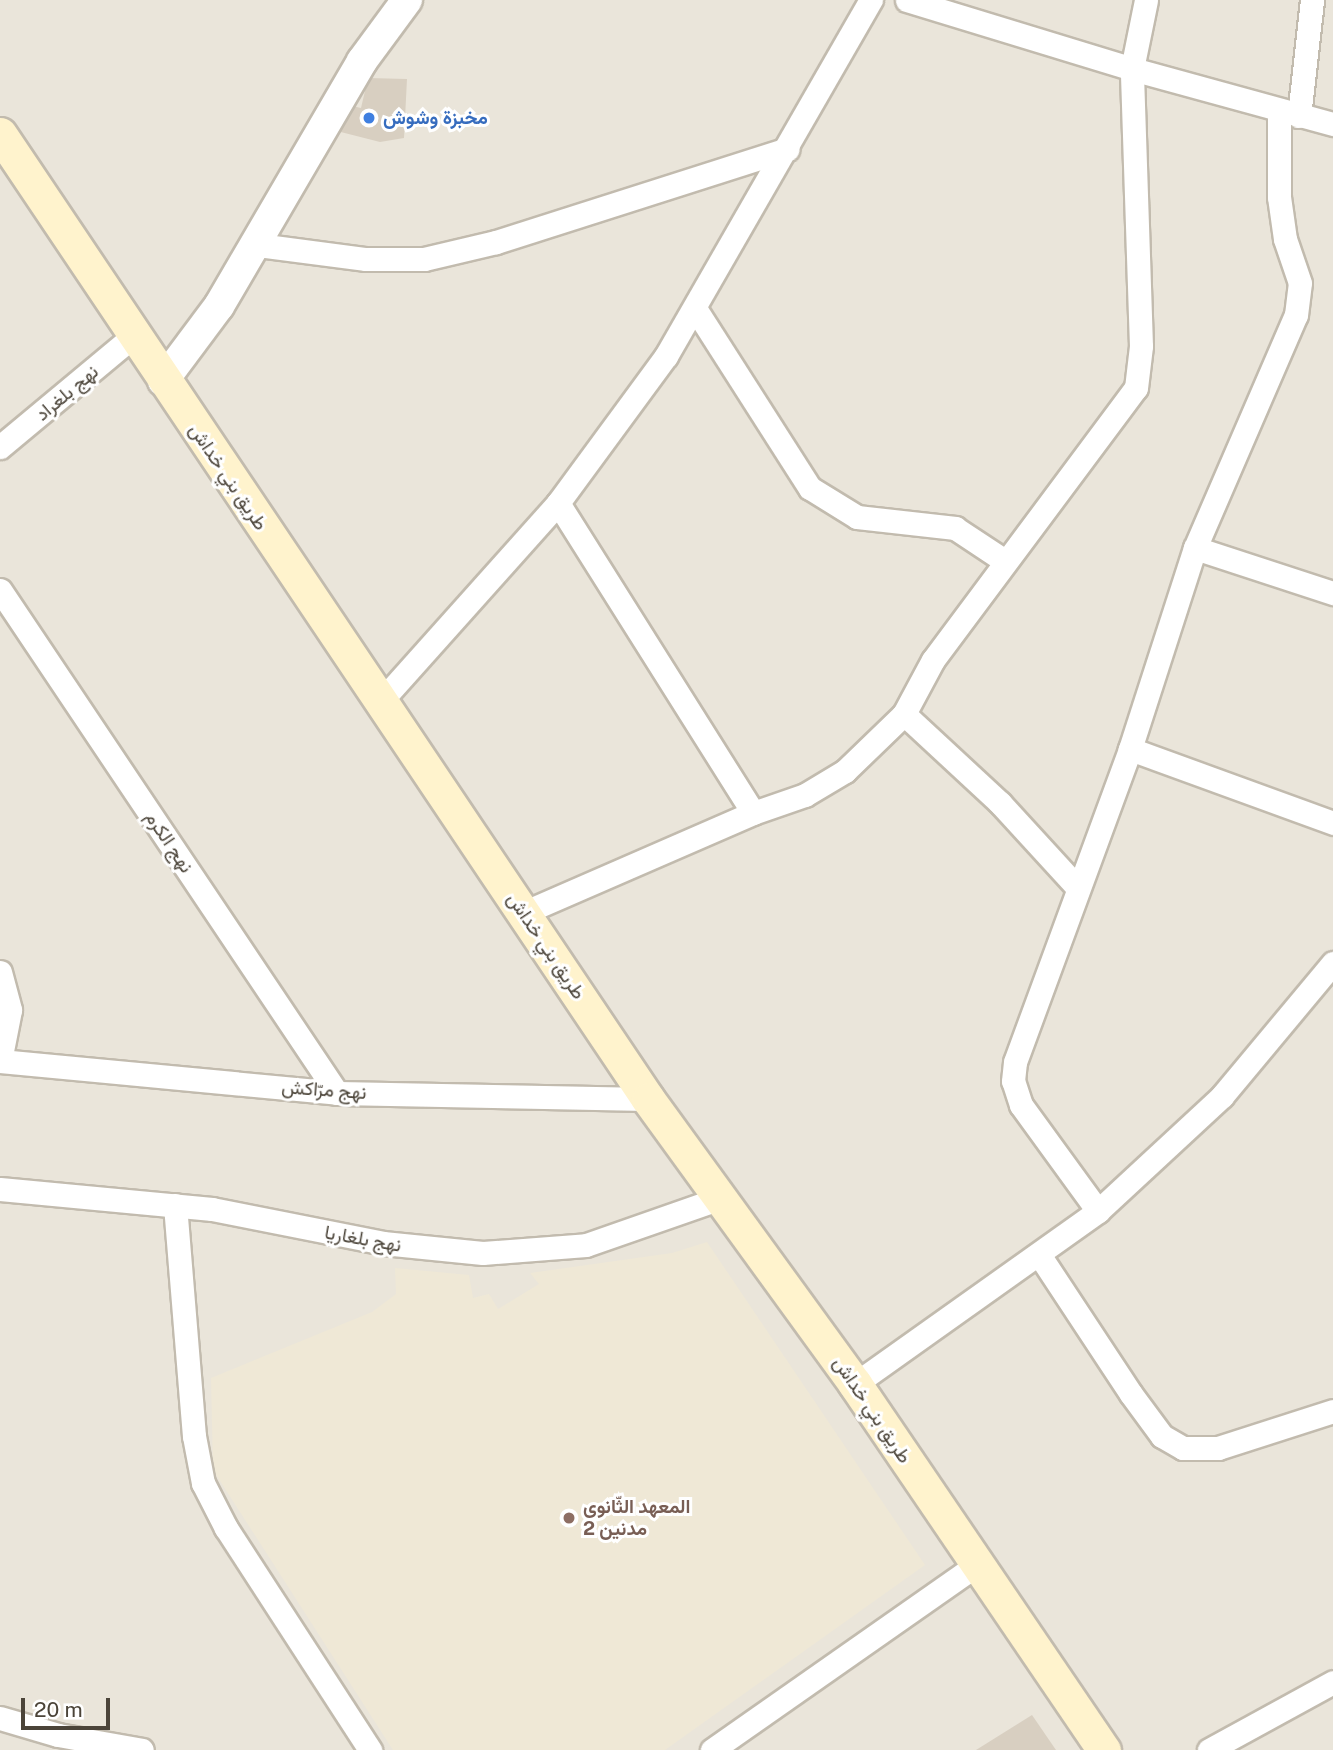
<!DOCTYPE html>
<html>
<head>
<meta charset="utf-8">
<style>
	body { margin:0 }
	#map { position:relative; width:1333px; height:1750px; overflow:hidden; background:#f6f3ec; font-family:"Public Sans",Vazirmatn,sans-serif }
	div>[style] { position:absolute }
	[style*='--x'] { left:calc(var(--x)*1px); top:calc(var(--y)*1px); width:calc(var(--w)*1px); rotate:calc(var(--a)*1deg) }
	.residential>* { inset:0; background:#eae5da; transform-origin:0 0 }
	.education>* { inset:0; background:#efe8d6 }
	.building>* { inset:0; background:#d8cfc1 }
	.roads { filter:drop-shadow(2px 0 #c2bbae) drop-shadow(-2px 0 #c2bbae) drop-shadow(0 2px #c2bbae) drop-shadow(0 -2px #c2bbae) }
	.minor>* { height:23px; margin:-11.5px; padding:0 11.5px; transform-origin:11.5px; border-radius:11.5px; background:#fff }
	.tertiary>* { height:30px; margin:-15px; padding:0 15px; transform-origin:15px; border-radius:15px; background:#fff }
	.secondary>* { height:33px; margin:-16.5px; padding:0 16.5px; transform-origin:16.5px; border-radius:16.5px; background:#fff3cd }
	.dots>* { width:19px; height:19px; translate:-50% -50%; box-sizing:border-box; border:4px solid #fff; border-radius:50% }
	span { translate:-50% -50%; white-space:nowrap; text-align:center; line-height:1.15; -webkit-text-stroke:6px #fff; paint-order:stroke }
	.shop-label { font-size:19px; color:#366cbe; font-weight:700 }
	.left { translate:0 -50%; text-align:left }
	.street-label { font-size:19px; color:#4b4439 }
	.education-label { font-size:19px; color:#785e54; font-weight:700 }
	.scale { position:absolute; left:21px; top:1698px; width:89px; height:32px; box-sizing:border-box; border:4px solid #4b4439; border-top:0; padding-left:9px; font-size:21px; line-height:24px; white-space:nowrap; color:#4b4439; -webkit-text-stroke:5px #fff; paint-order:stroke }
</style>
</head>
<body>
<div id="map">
	<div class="residential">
		<i style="left:0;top:0;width:1333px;height:1750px"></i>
	</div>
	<div class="education">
		<i style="clip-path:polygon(707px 1242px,925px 1565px,665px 1750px,393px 1750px,213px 1470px,211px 1378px,372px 1312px,396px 1294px,395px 1268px,469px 1275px,473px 1298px,489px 1294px,498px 1309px,539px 1284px,530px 1273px,672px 1253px)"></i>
	</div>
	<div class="building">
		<i style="clip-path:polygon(368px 78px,407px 79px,404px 138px,380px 142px,329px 129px,339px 103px,361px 108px)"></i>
		<i style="clip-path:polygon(1032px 1715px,1056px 1750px,976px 1750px)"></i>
	</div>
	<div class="roads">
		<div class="minor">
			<i style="--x:907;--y:0;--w:235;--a:17"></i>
			<i style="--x:1132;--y:69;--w:208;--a:15.3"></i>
			<i style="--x:1299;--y:116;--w:117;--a:-83.6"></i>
			<i style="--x:258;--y:245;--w:109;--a:7.4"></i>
			<i style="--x:366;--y:259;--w:58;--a:0"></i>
			<i style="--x:424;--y:259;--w:74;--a:-13.3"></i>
			<i style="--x:496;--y:242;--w:306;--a:-17.7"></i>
			<i style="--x:696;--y:310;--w:211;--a:57.4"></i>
			<i style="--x:810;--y:488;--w:55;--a:31.7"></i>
			<i style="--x:857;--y:517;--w:99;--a:6.4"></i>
			<i style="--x:955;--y:528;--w:60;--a:33.4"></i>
			<i style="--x:0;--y:447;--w:173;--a:-39.8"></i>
			<i style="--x:558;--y:503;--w:366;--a:57.8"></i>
			<i style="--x:1195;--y:548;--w:145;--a:18.1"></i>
			<i style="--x:0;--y:590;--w:605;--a:56.18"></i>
			<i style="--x:381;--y:701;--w:266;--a:-48.2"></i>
			<i style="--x:558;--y:503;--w:182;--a:-53.7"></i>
			<i style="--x:666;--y:356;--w:411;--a:-60.1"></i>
			<i style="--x:904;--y:714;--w:131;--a:42.8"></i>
			<i style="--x:1000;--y:803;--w:114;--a:47.5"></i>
			<i style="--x:1130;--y:749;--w:216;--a:20"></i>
			<i style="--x:523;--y:913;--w:251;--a:-23.5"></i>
			<i style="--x:753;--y:813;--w:55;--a:-19.1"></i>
			<i style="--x:805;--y:795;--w:47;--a:-31"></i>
			<i style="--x:845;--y:771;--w:82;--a:-44"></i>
			<i style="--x:904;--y:714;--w:61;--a:-61.8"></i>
			<i style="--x:933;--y:660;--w:339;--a:-53.3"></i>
			<i style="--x:1136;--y:388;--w:42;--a:-83.2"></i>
			<i style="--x:1141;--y:346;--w:277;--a:-91.9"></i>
			<i style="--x:1132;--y:69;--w:70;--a:-78.5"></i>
			<i style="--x:0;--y:972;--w:39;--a:75"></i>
			<i style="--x:10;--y:1010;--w:52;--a:101.1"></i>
			<i style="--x:0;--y:1061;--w:339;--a:5.4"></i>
			<i style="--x:337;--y:1093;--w:311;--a:1.1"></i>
			<i style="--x:0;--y:1189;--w:213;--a:5.4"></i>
			<i style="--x:212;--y:1209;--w:174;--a:11.2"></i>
			<i style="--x:383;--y:1243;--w:100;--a:5.7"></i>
			<i style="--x:483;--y:1253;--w:103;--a:-4.4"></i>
			<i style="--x:586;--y:1245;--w:143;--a:-19.2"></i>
			<i style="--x:175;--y:1205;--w:232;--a:85.3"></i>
			<i style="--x:194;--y:1436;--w:48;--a:79.2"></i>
			<i style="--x:203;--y:1483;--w:51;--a:62.9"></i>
			<i style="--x:226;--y:1528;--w:265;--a:57"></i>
			<i style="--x:1098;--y:1211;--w:131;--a:-126"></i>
			<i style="--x:1021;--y:1105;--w:25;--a:-108"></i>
			<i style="--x:1013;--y:1081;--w:19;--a:-84"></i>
			<i style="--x:1015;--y:1062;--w:333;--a:-69.8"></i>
			<i style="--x:1130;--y:749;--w:211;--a:-72.1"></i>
			<i style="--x:1195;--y:548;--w:254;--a:-66.6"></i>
			<i style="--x:1296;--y:315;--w:32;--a:-83"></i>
			<i style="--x:1300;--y:283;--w:46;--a:-108.8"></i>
			<i style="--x:1285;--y:239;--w:42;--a:-98.1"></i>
			<i style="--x:1279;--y:197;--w:85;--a:-90"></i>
			<i style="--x:1040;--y:1256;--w:165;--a:56.6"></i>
			<i style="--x:1131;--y:1394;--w:52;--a:53.6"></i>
			<i style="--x:1162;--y:1436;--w:24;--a:30"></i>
			<i style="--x:1183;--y:1448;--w:35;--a:0"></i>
			<i style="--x:1218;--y:1448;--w:121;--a:-17.8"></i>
			<i style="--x:855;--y:1384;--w:298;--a:-35.4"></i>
			<i style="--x:1098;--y:1211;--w:169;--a:-42.8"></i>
			<i style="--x:1222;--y:1096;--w:173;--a:-50.2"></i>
			<i style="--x:0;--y:1718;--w:60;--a:16.3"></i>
			<i style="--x:58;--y:1735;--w:85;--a:10.1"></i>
			<i style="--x:712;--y:1750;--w:322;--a:-35"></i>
			<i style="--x:1209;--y:1750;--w:141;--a:-28.7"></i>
		</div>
		<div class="tertiary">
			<i style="--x:163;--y:381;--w:94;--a:-53.3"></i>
			<i style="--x:219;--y:306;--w:284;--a:-59.7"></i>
			<i style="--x:362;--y:61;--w:76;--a:-53.6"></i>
		</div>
		<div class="secondary">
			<i style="--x:0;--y:134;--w:1162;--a:56.12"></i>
			<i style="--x:648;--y:1099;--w:352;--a:54"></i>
			<i style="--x:855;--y:1384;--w:443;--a:55.8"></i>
		</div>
	</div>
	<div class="dots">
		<i style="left:369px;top:118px;background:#3f7fe0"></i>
		<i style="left:569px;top:1518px;background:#8d6e63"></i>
	</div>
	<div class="shop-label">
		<span class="left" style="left:383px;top:118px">مخبزة وشوش</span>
	</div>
	<div class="street-label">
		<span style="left:67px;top:393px;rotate:-40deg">نهج بلغراد</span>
		<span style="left:228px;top:477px;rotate:56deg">طريق بني خداش</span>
		<span style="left:169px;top:842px;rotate:56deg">نهج الكرم</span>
		<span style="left:546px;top:946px;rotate:56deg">طريق بني خداش</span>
		<span style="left:324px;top:1090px;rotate:4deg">نهج مرّاكش</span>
		<span style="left:363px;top:1239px;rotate:10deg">نهج بلغاريا</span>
		<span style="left:872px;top:1410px;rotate:56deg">طريق بني خداش</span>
	</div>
	<div class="education-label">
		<span class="left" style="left:583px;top:1518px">المعهد الثّانوي<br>مدنين 2</span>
	</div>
	<div class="scale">20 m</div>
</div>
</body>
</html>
